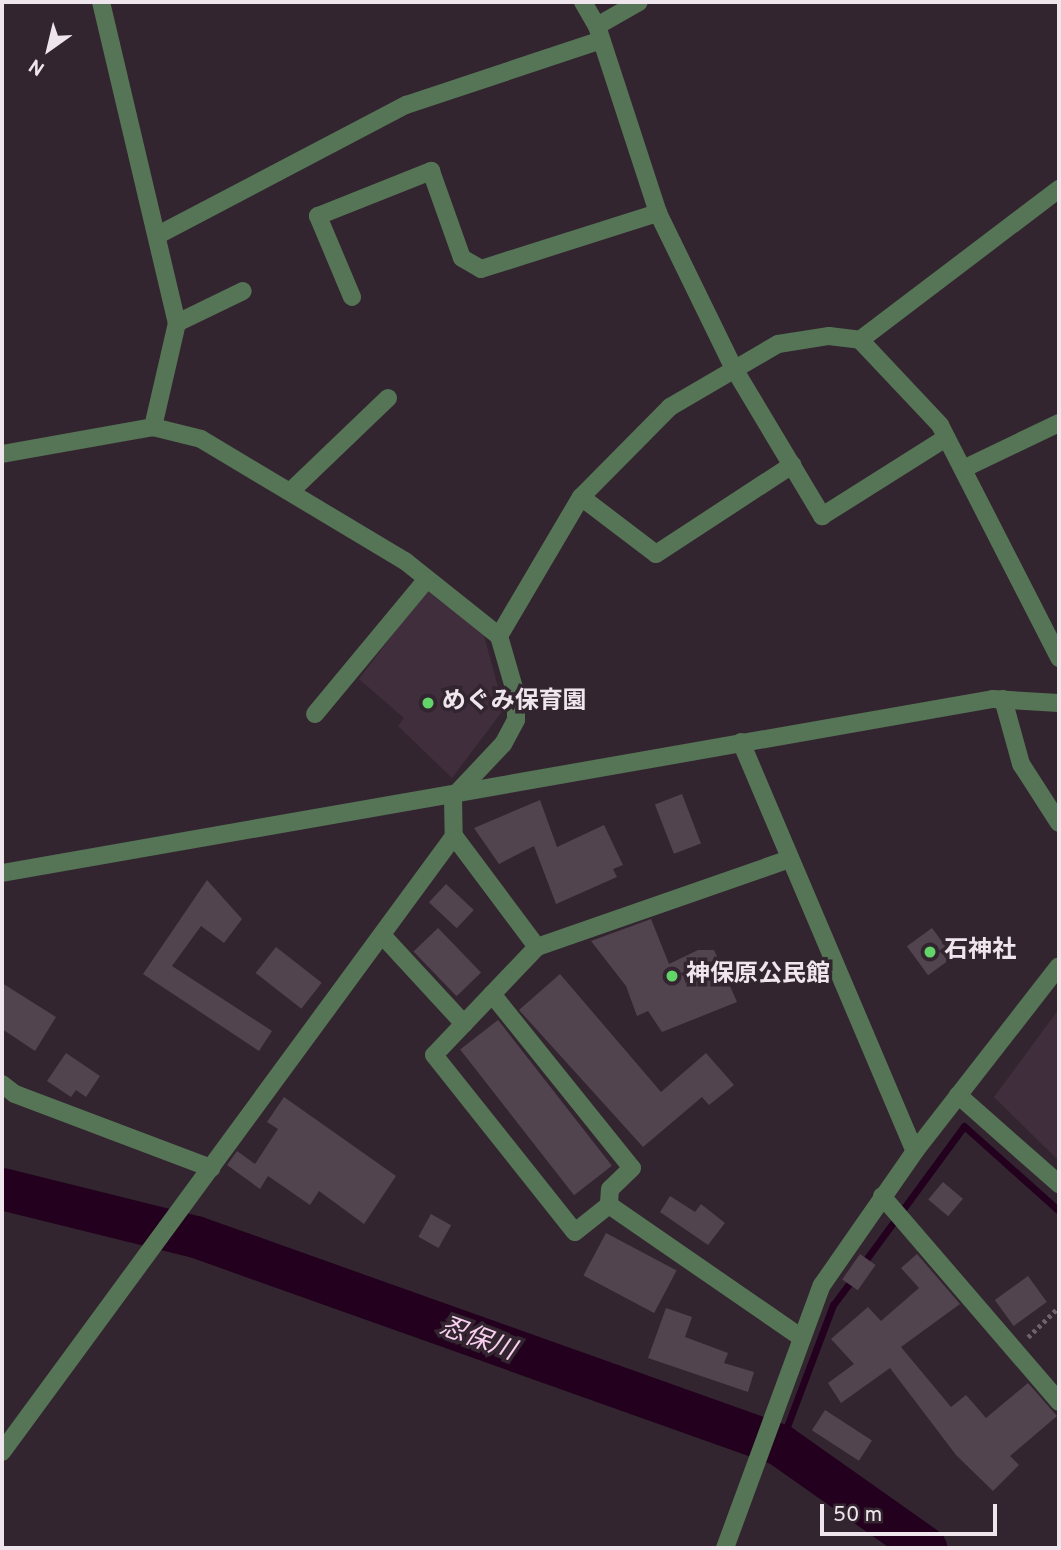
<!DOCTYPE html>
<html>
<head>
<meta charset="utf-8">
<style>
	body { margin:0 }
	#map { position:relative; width:1061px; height:1550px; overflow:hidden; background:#32252f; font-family:Overpass,"Noto Sans JP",sans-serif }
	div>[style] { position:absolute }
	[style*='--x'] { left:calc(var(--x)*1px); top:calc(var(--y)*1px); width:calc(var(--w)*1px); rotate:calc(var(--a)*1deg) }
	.built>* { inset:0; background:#402e3c }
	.stream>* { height:7px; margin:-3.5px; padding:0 3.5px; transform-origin:3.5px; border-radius:3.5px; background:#22001e }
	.river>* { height:42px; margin:-21px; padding:0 21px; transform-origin:21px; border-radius:21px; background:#22001e }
	.building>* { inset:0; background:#52444f; transform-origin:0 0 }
	.path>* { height:4.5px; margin-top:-2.25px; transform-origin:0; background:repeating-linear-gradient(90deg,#6d616a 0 3.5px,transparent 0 7px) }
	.minor>* { height:18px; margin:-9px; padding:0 9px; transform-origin:9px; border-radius:9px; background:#567456 }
	.dots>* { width:19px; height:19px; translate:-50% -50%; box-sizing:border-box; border:4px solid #32252f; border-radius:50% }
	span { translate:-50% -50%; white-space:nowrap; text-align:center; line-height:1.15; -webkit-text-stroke:7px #32252f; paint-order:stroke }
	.poi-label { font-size:24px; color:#efe6ed; font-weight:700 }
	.left { translate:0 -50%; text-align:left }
	.water-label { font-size:26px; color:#f9cff0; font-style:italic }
	.frame { position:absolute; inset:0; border:4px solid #efe6ed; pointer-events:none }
	.north { position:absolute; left:14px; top:14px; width:70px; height:70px; -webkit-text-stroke:5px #32252f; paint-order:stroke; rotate:214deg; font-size:19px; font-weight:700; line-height:28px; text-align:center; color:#efe6ed }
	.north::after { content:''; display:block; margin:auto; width:24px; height:32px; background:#efe6ed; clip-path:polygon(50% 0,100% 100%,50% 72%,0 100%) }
	.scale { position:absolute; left:820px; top:1504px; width:177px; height:32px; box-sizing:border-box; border:4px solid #efe6ed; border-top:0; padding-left:9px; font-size:21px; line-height:24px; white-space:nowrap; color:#efe6ed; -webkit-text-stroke:5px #32252f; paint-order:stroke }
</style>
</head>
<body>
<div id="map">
	<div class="built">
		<i style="clip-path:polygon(428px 588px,483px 632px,504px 709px,452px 778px,398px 726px,404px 718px,359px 679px)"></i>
		<i style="clip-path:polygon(1059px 1009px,1059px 1161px,994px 1097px)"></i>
	</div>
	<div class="stream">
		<i style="--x:862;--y:1265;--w:172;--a:-53.7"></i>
		<i style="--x:964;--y:1126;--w:127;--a:41.8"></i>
		<i style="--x:780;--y:1445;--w:150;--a:-69.3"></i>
		<i style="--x:833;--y:1305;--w:34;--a:-53"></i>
	</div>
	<div class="river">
		<i style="--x:2;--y:1189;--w:200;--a:13.9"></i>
		<i style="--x:196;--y:1237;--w:620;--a:19.6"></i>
		<i style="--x:780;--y:1445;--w:179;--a:35.2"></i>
	</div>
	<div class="building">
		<i style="left:682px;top:794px;width:53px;height:29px;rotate:69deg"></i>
		<i style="clip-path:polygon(540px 800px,557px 847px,604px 825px,623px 865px,613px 869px,617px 877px,556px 904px,534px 846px,499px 864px,474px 828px)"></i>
		<i style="clip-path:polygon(207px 880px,242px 919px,224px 943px,201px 926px,172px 966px,272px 1031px,259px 1051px,143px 974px)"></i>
		<i style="left:446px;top:884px;width:38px;height:25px;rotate:43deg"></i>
		<i style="clip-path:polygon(651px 919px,669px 964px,698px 950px,714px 950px,737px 1002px,662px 1032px,648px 1011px,637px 1016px,626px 986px,591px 941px)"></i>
		<i style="left:438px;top:928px;width:62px;height:34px;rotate:46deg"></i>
		<i style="left:932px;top:928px;width:36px;height:31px;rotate:54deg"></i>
		<i style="left:276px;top:947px;width:58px;height:33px;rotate:38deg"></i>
		<i style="clip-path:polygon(560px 974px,661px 1092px,706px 1053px,734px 1085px,709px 1105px,702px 1097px,643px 1147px,519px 1010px)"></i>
		<i style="clip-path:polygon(2px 983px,56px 1017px,35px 1051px,2px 1029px)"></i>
		<i style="left:498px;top:1020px;width:185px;height:48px;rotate:52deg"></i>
		<i style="clip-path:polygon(66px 1053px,100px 1076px,86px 1097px,76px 1090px,71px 1097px,47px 1081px)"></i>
		<i style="clip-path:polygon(284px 1097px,396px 1176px,364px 1224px,319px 1191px,310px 1205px,268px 1176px,260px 1189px,227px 1165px,237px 1151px,255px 1164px,278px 1129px,267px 1122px)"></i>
		<i style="left:943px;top:1182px;width:26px;height:23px;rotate:40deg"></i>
		<i style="clip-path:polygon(670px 1196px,695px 1212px,701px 1204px,725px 1223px,708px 1245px,660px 1212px)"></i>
		<i style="left:431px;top:1214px;width:23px;height:26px;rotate:29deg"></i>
		<i style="left:606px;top:1233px;width:80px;height:48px;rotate:28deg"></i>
		<i style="left:860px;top:1254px;width:19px;height:31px;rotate:35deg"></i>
		<i style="clip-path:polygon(917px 1254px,960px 1304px,901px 1347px,951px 1407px,966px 1395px,986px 1418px,1028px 1383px,1057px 1416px,1010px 1456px,1019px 1465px,993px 1491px,956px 1455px,890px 1368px,841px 1403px,828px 1383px,854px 1364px,831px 1339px,868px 1307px,881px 1321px,919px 1288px,901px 1268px)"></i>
		<i style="left:1028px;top:1276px;width:32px;height:41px;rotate:54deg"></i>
		<i style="clip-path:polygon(666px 1308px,692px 1317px,685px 1337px,728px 1353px,724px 1363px,754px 1372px,748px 1392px,648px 1358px)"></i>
		<i style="left:825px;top:1410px;width:56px;height:24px;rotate:33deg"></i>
	</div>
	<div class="path">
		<i style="--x:1028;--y:1337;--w:43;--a:-44.1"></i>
	</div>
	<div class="minor">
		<i style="--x:101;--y:2;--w:330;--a:76.7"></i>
		<i style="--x:177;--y:323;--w:107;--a:103"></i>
		<i style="--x:583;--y:2;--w:28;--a:60"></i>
		<i style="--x:597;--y:26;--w:197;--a:71.9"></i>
		<i style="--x:658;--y:213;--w:171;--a:64"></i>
		<i style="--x:733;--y:367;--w:174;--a:59.1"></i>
		<i style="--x:822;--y:516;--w:146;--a:-32.2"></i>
		<i style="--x:597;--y:26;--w:48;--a:-29.7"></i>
		<i style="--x:158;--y:235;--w:280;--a:-27.7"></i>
		<i style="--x:406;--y:105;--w:202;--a:-18.4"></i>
		<i style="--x:352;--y:297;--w:88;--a:-112.8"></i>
		<i style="--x:318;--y:216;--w:122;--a:-21.7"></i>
		<i style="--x:431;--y:171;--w:92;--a:70.4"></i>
		<i style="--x:462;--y:258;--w:22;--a:30"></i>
		<i style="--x:481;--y:269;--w:186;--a:-17.6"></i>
		<i style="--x:177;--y:323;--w:73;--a:-25.9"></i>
		<i style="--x:860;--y:340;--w:250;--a:-37.2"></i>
		<i style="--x:2;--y:454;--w:153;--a:-10.1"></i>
		<i style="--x:153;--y:427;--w:49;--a:14"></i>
		<i style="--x:201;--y:439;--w:238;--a:30.9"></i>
		<i style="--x:405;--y:561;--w:120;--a:38.6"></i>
		<i style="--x:499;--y:636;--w:61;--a:73.9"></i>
		<i style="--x:516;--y:695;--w:25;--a:90"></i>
		<i style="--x:516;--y:720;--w:27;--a:118"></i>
		<i style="--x:503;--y:744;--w:73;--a:133.3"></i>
		<i style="--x:453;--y:797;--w:39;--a:89"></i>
		<i style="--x:454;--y:836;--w:764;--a:126.27"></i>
		<i style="--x:965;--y:468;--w:104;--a:-25.6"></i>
		<i style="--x:292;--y:490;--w:133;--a:-43.8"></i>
		<i style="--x:581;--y:497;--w:94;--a:37.2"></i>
		<i style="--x:656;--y:554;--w:163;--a:-33.2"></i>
		<i style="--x:499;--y:636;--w:161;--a:-59.5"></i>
		<i style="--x:581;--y:497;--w:127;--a:-45.3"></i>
		<i style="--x:670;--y:407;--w:125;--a:-30.3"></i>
		<i style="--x:778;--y:344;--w:52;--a:-8.9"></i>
		<i style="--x:829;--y:336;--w:31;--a:7"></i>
		<i style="--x:860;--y:340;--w:117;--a:46.7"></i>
		<i style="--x:940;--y:425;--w:262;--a:62.9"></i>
		<i style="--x:1003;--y:699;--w:67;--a:74.5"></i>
		<i style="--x:1021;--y:764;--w:70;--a:57.2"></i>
		<i style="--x:315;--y:714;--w:175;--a:-50.3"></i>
		<i style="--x:741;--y:742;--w:444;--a:67"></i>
		<i style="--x:454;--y:836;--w:139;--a:53.2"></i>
		<i style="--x:537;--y:947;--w:149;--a:133.6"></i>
		<i style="--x:434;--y:1055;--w:226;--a:51.5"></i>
		<i style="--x:575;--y:1232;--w:43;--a:-38.5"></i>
		<i style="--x:609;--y:1205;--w:231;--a:34.6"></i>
		<i style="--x:2;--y:873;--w:1006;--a:-9.96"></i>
		<i style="--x:993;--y:699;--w:66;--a:3.5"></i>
		<i style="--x:382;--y:935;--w:121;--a:47.3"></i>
		<i style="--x:537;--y:947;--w:268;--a:-19.2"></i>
		<i style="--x:492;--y:994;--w:223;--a:51.2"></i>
		<i style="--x:632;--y:1168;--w:30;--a:136"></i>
		<i style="--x:610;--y:1189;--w:16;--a:94"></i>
		<i style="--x:2;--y:1084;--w:16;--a:38"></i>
		<i style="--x:15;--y:1094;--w:210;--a:20.7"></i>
		<i style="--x:958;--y:1095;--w:135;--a:41.4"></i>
		<i style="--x:882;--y:1196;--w:272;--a:49.3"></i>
		<i style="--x:725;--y:1548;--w:280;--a:-69.8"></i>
		<i style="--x:822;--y:1285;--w:163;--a:-55.2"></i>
		<i style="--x:915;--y:1151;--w:234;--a:-52.1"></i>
	</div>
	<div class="dots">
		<i style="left:428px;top:703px;background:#62d469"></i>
		<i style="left:930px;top:952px;background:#62d469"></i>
		<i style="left:672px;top:976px;background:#62d469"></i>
	</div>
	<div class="poi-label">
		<span class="left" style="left:442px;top:703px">めぐみ保育園</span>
		<span class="left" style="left:944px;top:952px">石神社</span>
		<span class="left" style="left:686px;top:976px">神保原公民館</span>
	</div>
	<div class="water-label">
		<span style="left:477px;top:1340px;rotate:20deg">忍保川</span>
	</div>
	<div class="frame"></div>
	<div class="north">N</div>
	<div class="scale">50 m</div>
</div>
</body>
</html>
